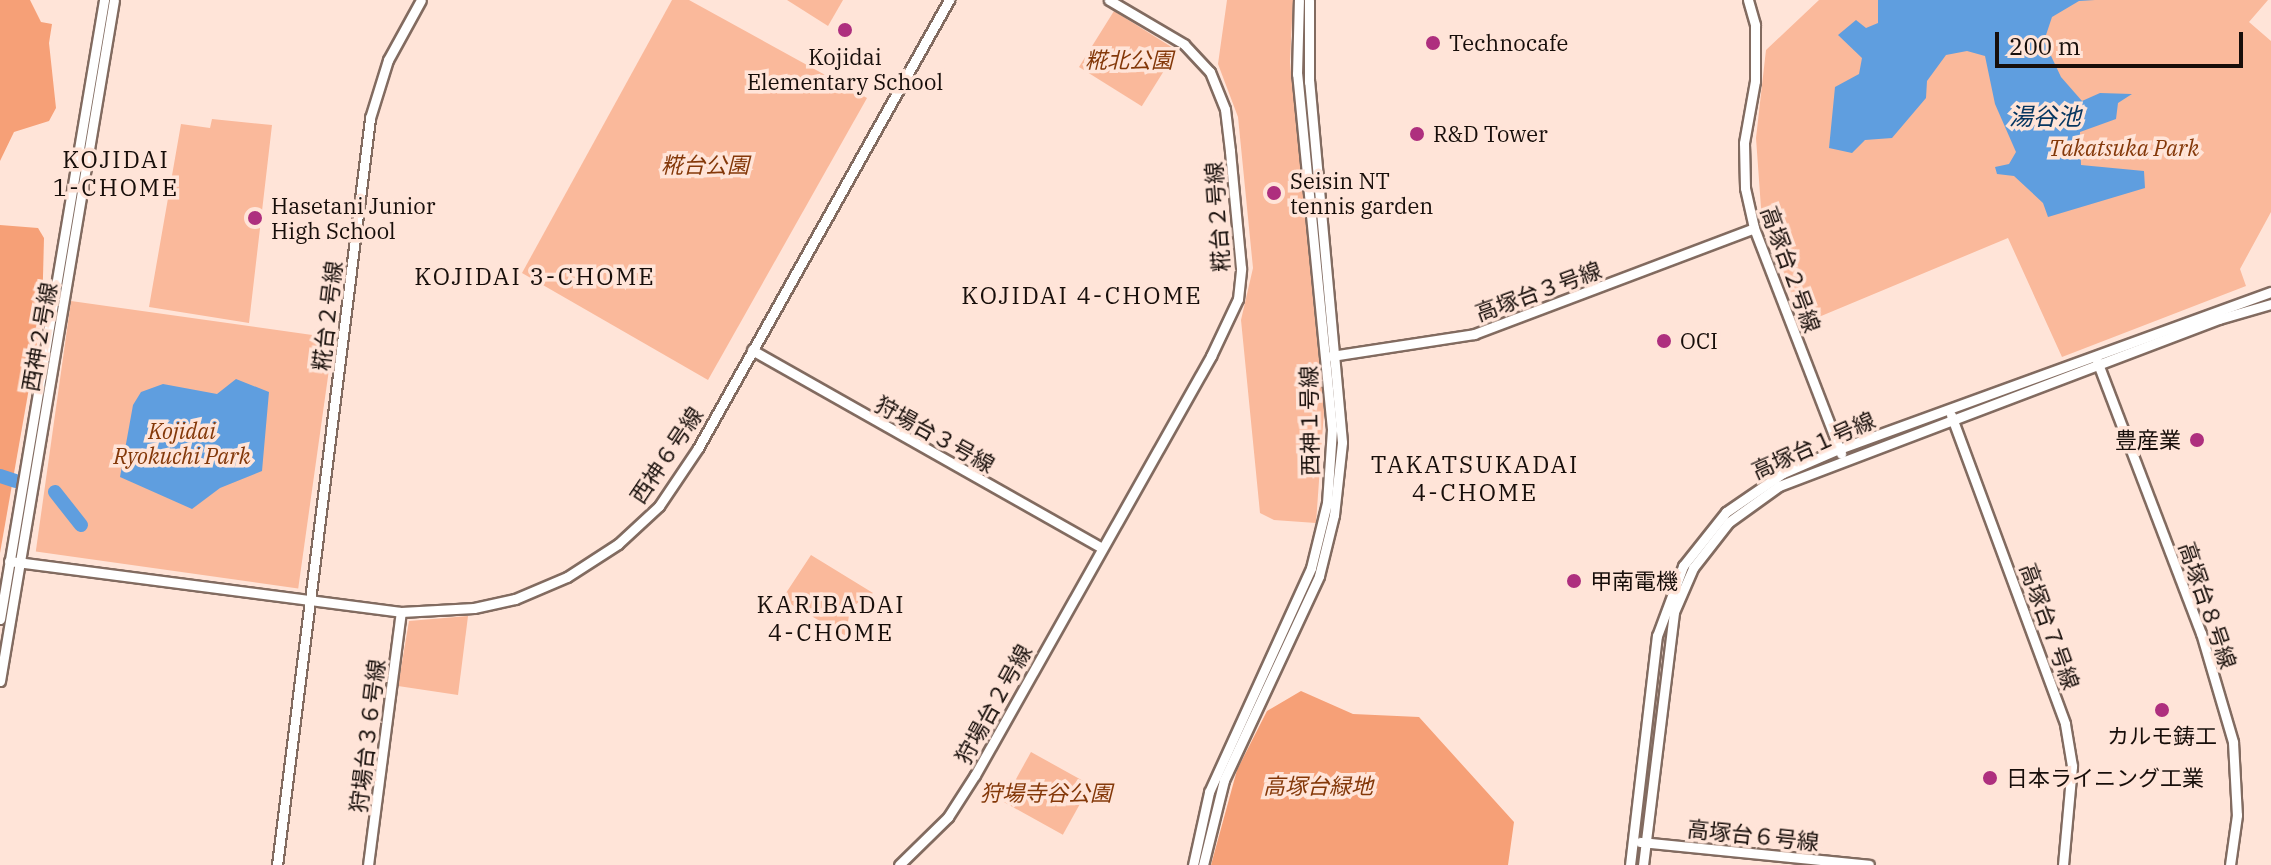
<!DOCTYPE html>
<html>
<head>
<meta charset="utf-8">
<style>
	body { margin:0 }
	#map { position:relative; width:2271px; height:865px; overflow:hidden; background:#ffe4d8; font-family:"IBM Plex Serif","Noto Sans JP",serif }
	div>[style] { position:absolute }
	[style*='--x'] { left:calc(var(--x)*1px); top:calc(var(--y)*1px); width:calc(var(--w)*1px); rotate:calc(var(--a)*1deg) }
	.green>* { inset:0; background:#fab99b; transform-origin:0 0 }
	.forest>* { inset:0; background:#f6a077 }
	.water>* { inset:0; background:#5f9edf }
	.river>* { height:14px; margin:-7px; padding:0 7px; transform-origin:7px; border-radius:7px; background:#5f9edf }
	.roads { filter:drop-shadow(2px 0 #826b60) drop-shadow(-2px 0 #826b60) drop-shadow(0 2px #826b60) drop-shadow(0 -2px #826b60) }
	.tertiary>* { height:9px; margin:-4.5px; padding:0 4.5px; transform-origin:4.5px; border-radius:4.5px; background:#fff }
	.dots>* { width:22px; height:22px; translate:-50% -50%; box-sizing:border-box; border:4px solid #ffe4d8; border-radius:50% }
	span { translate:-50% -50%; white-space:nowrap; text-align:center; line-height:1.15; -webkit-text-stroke:7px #ffe4d8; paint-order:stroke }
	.poi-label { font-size:22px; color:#170e0a }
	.left { translate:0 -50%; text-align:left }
	.right { translate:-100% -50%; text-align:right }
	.park-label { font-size:22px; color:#843809; font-style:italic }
	.street-label { font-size:22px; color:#170e0a }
	.water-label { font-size:24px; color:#063660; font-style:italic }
	.neighbourhood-label { font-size:24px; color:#170e0a; letter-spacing:2px }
	.scale { position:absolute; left:1995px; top:32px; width:248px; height:36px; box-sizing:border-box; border:4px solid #170e0a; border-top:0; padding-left:10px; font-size:24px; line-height:28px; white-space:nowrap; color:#170e0a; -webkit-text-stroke:6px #ffe4d8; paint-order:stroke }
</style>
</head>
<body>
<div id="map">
	<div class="green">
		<i style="clip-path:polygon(672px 0,689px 0,867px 98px,708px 380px,522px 273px)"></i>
		<i style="clip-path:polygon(787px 0,843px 0,828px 26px)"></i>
		<i style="clip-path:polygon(1227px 0,1293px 0,1290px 62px,1324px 411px,1316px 523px,1274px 520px,1260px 513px,1241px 320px,1253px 268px,1238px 117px,1218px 64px)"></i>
		<i style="clip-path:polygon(1819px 0,2268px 0,2249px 22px,2271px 41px,2271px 212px,2240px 269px,2246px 286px,2062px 357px,2008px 238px,1802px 324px,1761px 208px,1756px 138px,1766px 50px)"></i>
		<i style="left:1114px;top:11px;width:74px;height:66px;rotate:32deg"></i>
		<i style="clip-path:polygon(212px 119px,272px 125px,249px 323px,149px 307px,181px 124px,210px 128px)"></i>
		<i style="left:71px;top:301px;width:265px;height:253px;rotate:8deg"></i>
		<i style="clip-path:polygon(811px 555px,873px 593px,850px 608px,846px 636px,787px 602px,786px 593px)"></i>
		<i style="clip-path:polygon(468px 616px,458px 695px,398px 686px,409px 621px)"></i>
		<i style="left:1031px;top:752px;width:68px;height:57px;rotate:29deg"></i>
	</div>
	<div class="forest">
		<i style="clip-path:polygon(0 0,30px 0,41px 22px,52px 24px,49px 43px,56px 108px,49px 121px,14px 132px,0 161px)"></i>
		<i style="clip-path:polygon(0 225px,38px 228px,44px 238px,42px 314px,0 553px)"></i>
		<i style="clip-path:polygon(1301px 691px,1353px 714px,1419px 717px,1514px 822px,1508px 865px,1211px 865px,1237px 770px,1267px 711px)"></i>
	</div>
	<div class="water">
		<i style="clip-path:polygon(1878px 0,2095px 0,2079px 1px,2052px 17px,2044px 41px,2061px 77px,2082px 101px,2100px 93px,2132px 94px,2118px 103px,2116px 119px,2080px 132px,2081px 165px,2144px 171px,2145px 188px,2048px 217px,2043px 203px,2014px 176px,1997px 174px,1995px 167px,2009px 164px,2016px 152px,1995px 104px,1985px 56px,1967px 51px,1946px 55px,1927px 81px,1926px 98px,1892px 138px,1865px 140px,1852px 153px,1829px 148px,1835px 87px,1859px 74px,1862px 58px,1838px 35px,1856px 20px,1866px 28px,1878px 23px)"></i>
		<i style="clip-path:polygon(236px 379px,269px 392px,262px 471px,220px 488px,192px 509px,120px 477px,133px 405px,141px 392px,163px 384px,217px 394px)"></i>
	</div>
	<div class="river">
		<i style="--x:0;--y:476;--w:16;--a:18"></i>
		<i style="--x:55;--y:492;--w:42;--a:51.8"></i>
	</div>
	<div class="roads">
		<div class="tertiary">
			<i style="--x:1748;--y:0;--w:26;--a:74"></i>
			<i style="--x:1755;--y:25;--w:56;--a:90"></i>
			<i style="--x:1755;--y:81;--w:63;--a:100.1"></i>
			<i style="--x:1744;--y:143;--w:45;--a:88.7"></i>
			<i style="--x:1745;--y:188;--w:41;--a:77.3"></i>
			<i style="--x:1754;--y:228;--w:242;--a:68.9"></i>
			<i style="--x:752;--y:350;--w:402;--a:29.5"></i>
			<i style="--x:1331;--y:356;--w:145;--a:-8.7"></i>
			<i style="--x:1474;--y:334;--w:299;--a:-20.7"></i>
			<i style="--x:2097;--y:361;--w:291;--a:69.1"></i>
			<i style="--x:2201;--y:633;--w:114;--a:73.6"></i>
			<i style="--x:2233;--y:742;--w:73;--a:86.9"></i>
			<i style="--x:2237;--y:815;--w:50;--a:98"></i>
			<i style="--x:1951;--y:415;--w:329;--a:69.7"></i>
			<i style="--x:2065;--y:724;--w:43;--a:80.5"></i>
			<i style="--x:2072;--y:766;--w:99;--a:95.2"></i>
			<i style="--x:9;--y:561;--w:395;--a:7.4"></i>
			<i style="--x:401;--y:612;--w:73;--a:-3.1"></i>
			<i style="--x:474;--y:608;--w:42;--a:-12.4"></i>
			<i style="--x:515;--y:599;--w:56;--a:-22.9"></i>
			<i style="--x:567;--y:577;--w:61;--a:-32.9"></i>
			<i style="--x:618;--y:544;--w:56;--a:-42.8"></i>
			<i style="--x:659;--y:506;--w:70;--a:-56.1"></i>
			<i style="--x:698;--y:448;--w:514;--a:-60.74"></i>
			<i style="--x:0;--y:619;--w:628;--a:-80.46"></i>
			<i style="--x:0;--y:681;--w:690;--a:-80.5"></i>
			<i style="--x:1640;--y:842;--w:230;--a:5.7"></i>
			<i style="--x:277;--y:865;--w:753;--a:-82.9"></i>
			<i style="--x:370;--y:118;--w:61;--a:-72.8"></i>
			<i style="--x:388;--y:60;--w:68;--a:-61.2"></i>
			<i style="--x:368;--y:865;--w:255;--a:-82.6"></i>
			<i style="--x:899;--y:865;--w:69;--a:-44.4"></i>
			<i style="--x:948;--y:817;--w:50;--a:-57.3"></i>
			<i style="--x:975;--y:775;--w:481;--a:-60.6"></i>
			<i style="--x:1211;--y:356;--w:63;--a:-64.7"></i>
			<i style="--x:1238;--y:299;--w:31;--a:-84"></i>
			<i style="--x:1241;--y:268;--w:118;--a:-95.4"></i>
			<i style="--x:1230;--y:151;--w:42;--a:-96.8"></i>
			<i style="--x:1225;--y:109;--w:40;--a:-112"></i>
			<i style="--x:1210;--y:72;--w:38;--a:-133"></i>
			<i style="--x:1184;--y:44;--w:87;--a:-149.6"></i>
			<i style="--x:1193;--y:865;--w:75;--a:-77.6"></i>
			<i style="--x:1209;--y:792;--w:246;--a:-65.5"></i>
			<i style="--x:1311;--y:568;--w:67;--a:-76.2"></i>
			<i style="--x:1327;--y:503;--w:74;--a:-86.1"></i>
			<i style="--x:1332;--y:429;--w:357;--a:-95.6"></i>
			<i style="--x:1297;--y:74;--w:74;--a:-88.5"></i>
			<i style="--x:1203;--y:865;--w:88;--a:-76.1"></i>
			<i style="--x:1224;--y:780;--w:225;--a:-65"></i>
			<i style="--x:1319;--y:576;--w:63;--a:-76.2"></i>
			<i style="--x:1334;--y:515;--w:73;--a:-83.7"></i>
			<i style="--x:1342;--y:442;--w:362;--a:-95.2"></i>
			<i style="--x:1309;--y:82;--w:82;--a:-90"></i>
			<i style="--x:1630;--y:865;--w:231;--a:-83.3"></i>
			<i style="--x:1657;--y:636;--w:75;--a:-69.6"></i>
			<i style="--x:1683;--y:566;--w:69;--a:-51.5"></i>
			<i style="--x:1726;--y:512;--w:69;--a:-34.4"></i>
			<i style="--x:1783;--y:473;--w:61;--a:-23.2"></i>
			<i style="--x:1839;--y:449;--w:460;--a:-20"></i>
			<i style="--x:1643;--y:865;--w:255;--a:-83"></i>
			<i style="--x:1674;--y:612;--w:48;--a:-66.6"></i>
			<i style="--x:1693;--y:568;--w:58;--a:-52"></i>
			<i style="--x:1729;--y:522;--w:62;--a:-35.8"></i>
			<i style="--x:1779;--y:486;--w:471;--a:-20.8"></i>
			<i style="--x:2219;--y:319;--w:54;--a:-16.1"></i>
		</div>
	</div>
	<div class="dots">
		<i style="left:845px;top:30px;background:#ae2f7e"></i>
		<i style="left:1433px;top:43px;background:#ae2f7e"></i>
		<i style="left:1417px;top:134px;background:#ae2f7e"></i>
		<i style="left:1274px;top:193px;background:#ae2f7e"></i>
		<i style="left:255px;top:218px;background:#ae2f7e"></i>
		<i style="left:1664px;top:341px;background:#ae2f7e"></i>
		<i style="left:2197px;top:440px;background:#ae2f7e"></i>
		<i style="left:1574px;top:581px;background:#ae2f7e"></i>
		<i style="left:2162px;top:710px;background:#ae2f7e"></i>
		<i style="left:1990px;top:778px;background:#ae2f7e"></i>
	</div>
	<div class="poi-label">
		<span class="left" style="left:1449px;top:43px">Technocafe</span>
		<span style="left:845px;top:69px">Kojidai<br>Elementary School</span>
		<span class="left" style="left:1433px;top:134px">R&amp;D Tower</span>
		<span class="left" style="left:1290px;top:193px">Seisin NT<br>tennis garden</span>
		<span class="left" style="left:271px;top:218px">Hasetani Junior<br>High School</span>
		<span class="left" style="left:1680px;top:341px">OCI</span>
		<span class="right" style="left:2181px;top:440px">豊産業</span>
		<span class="left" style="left:1590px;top:581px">甲南電機</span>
		<span style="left:2162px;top:736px">カルモ鋳工</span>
		<span class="left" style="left:2006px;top:778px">日本ライニング工業</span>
	</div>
	<div class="park-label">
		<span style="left:1129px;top:60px">糀北公園</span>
		<span style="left:2124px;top:148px">Takatsuka Park</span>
		<span style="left:705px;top:165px">糀台公園</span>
		<span style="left:182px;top:443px">Kojidai<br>Ryokuchi Park</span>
		<span style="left:1318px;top:786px">高塚台緑地</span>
		<span style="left:1046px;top:793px">狩場寺谷公園</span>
	</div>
	<div class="street-label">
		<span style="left:1217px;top:217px;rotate:-94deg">糀台２号線</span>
		<span style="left:1791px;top:269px;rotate:70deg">高塚台２号線</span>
		<span style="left:1538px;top:291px;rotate:-20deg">高塚台３号線</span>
		<span style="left:327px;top:316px;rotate:-83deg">糀台２号線</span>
		<span style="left:39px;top:337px;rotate:-80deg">西神２号線</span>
		<span style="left:1309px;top:421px;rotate:-91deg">西神１号線</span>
		<span style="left:935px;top:434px;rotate:29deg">狩場台３号線</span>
		<span style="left:1813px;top:445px;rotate:-24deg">高塚台１号線</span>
		<span style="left:666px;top:455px;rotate:-56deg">西神６号線</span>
		<span style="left:2208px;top:605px;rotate:71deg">高塚台８号線</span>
		<span style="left:2050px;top:626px;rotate:70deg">高塚台７号線</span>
		<span style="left:993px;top:704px;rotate:-61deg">狩場台２号線</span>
		<span style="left:367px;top:736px;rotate:-83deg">狩場台３６号線</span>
		<span style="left:1753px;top:835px;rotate:6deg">高塚台６号線</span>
	</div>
	<div class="water-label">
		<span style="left:2045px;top:117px">湯谷池</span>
	</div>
	<div class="neighbourhood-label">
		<span style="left:116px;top:174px">KOJIDAI<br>1-CHOME</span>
		<span style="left:535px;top:277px">KOJIDAI 3-CHOME</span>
		<span style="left:1082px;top:296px">KOJIDAI 4-CHOME</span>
		<span style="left:1475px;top:479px">TAKATSUKADAI<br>4-CHOME</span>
		<span style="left:831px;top:619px">KARIBADAI<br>4-CHOME</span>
	</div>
	<div class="scale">200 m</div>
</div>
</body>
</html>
